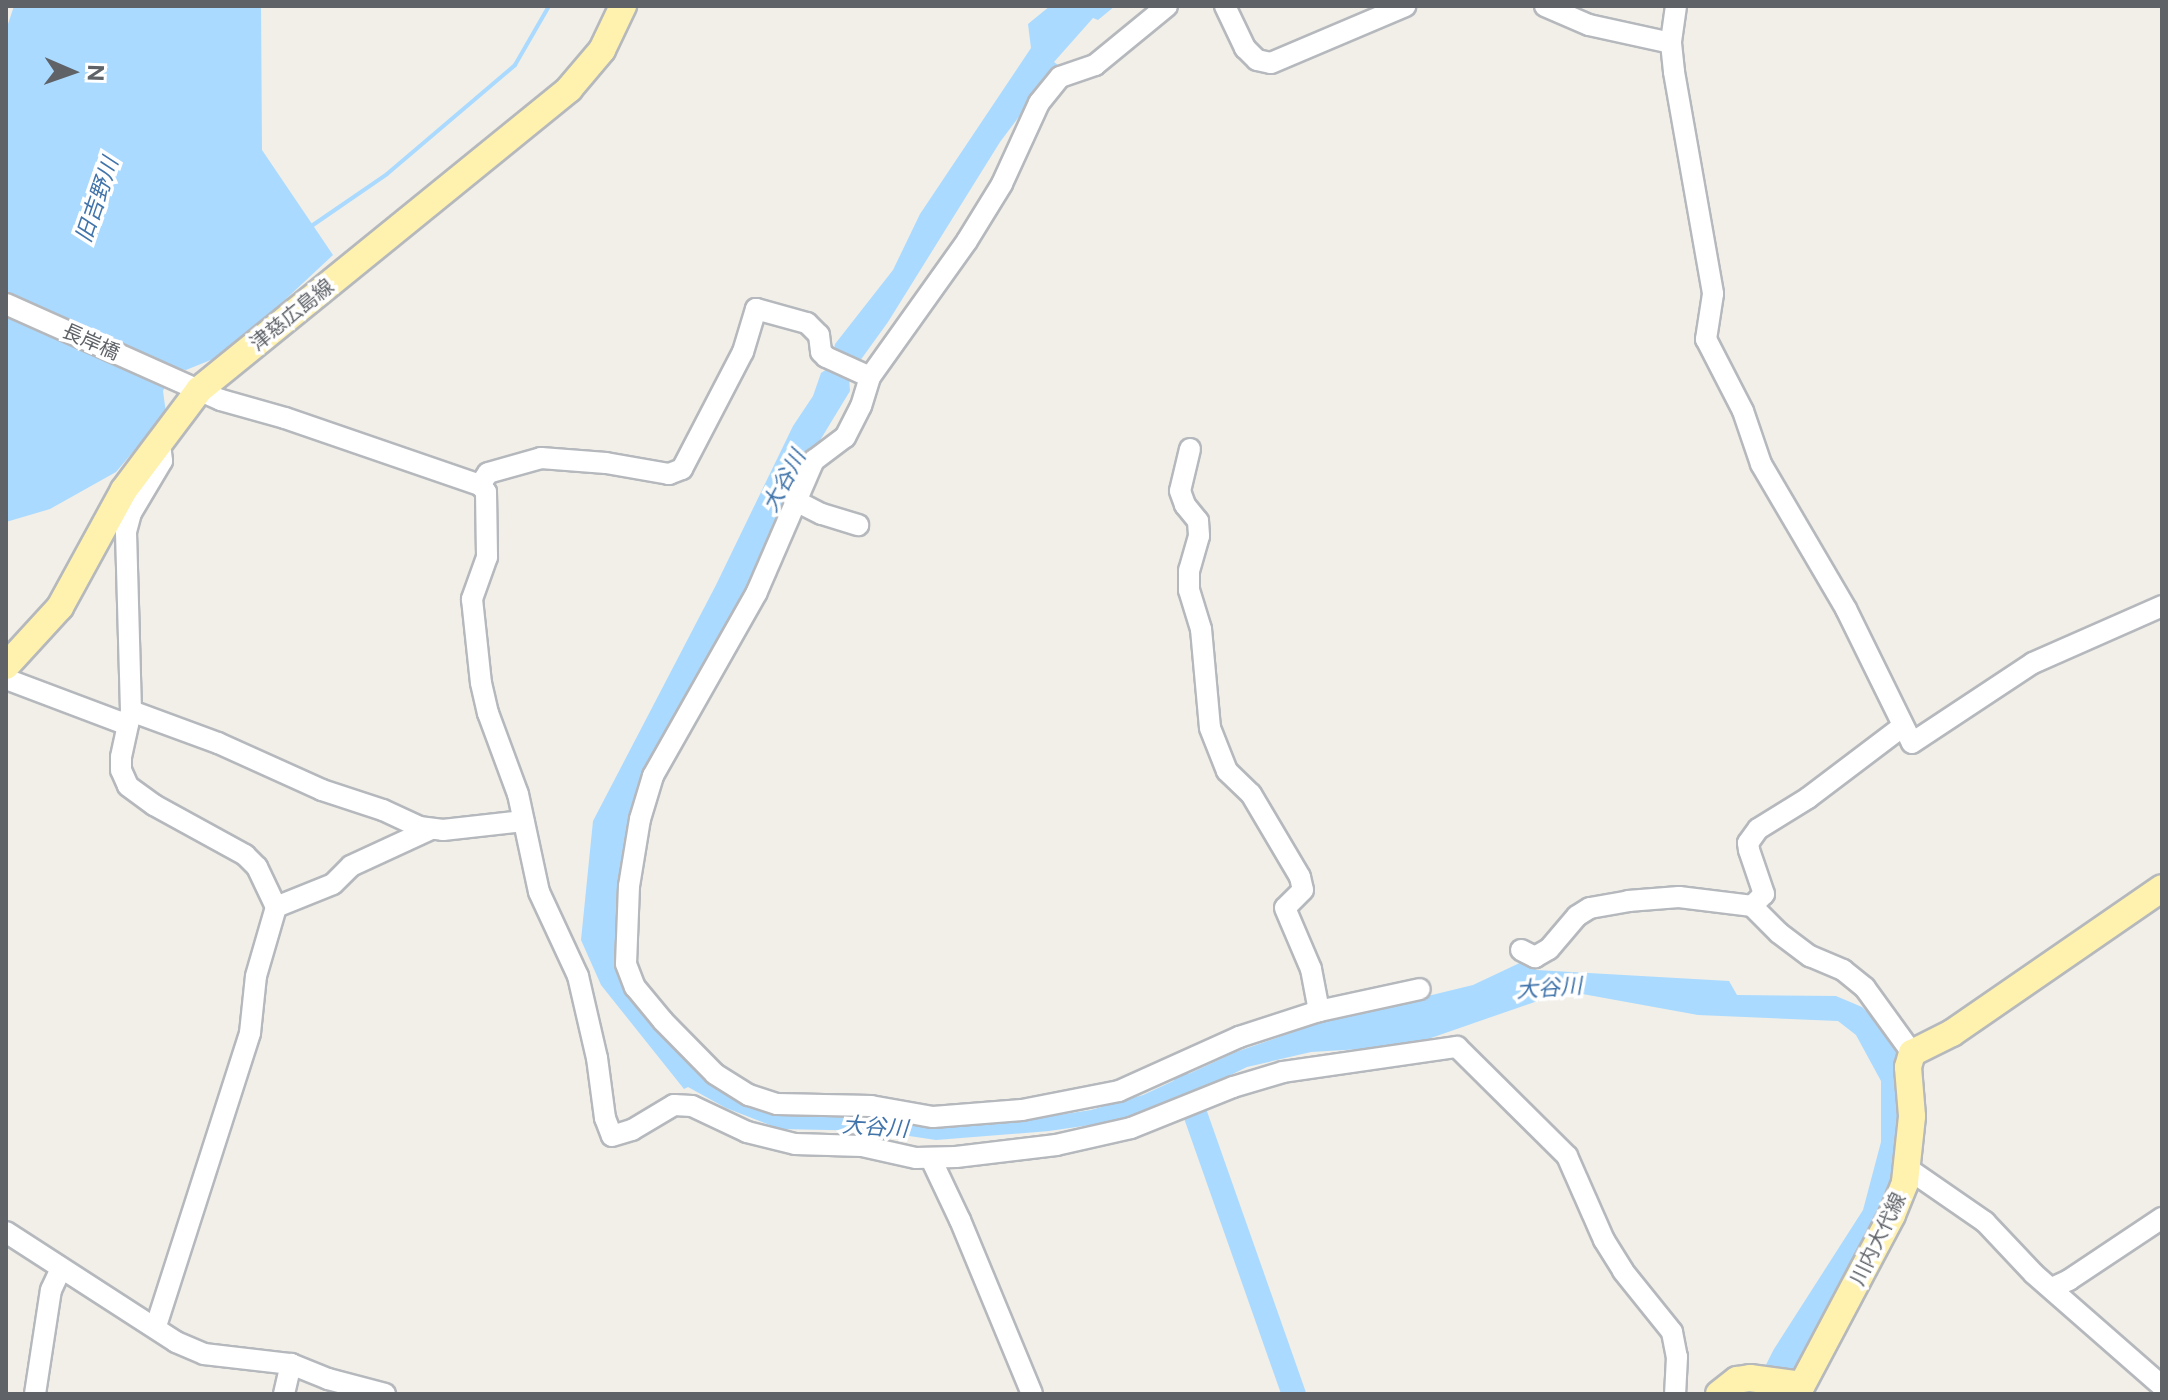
<!DOCTYPE html>
<html>
<head>
<meta charset="utf-8">
<style>
	body { margin:0 }
	#map { position:relative; width:2168px; height:1400px; overflow:hidden; background:#f1efe8; font-family:"Public Sans","Noto Sans JP",sans-serif }
	div>[style] { position:absolute }
	[style*='--x'] { left:calc(var(--x)*1px); top:calc(var(--y)*1px); width:calc(var(--w)*1px); rotate:calc(var(--a)*1deg) }
	.water>* { inset:0; background:#aadaff }
	.stream>* { height:4px; margin:-2px; padding:0 2px; transform-origin:2px; border-radius:2px; background:#aadaff }
	.river>* { height:24px; margin:-12px; padding:0 12px; transform-origin:12px; border-radius:12px; background:#aadaff }
	.roads { filter:drop-shadow(2px 0 #b5b8bc) drop-shadow(-2px 0 #b5b8bc) drop-shadow(0 2px #b5b8bc) drop-shadow(0 -2px #b5b8bc) }
	.minor>* { height:20px; margin:-10px; padding:0 10px; transform-origin:10px; border-radius:10px; background:#fff }
	.major>* { height:26px; margin:-13px; padding:0 13px; transform-origin:13px; border-radius:13px; background:#fff2af }
	span { translate:-50% -50%; white-space:nowrap; text-align:center; line-height:1.15; -webkit-text-stroke:7px #fff; paint-order:stroke }
	.street-label { font-size:20px; color:#5f6368 }
	.water-label { font-size:22px; color:#4174aa; font-style:italic }
	.frame { position:absolute; inset:0; border:8px solid #5f6368; pointer-events:none }
	.north { position:absolute; left:32px; top:32px; width:80px; height:80px; -webkit-text-stroke:6px #fff; paint-order:stroke; rotate:92deg; font-size:22px; font-weight:700; line-height:32px; text-align:center; color:#5f6368 }
	.north::after { content:''; display:block; margin:auto; width:28px; height:36px; background:#5f6368; clip-path:polygon(50% 0,100% 100%,50% 72%,0 100%) }
</style>
</head>
<body>
<div id="map">
	<div class="water">
		<i style="clip-path:polygon(14px 6px,261px 6px,262px 150px,333px 255px,228px 353px,186px 370px,174px 368px,163px 391px,166px 413px,116px 472px,50px 509px,6px 522px,6px 30px)"></i>
		<i style="clip-path:polygon(1050px 6px,1115px 6px,1098px 20px,1093px 18px,1054px 62px,1058px 65px,1000px 142px,888px 322px,849px 376px,850px 391px,799px 475px,752px 583px,664px 742px,617px 962px,717px 1082px,812px 1114px,1012px 1122px,1091px 1110px,1143px 1095px,1236px 1052px,1325px 1021px,1473px 985px,1526px 960px,1533px 961px,1536px 970px,1729px 981px,1737px 995px,1836px 996px,1862px 1007px,1896px 1040px,1902px 1061px,1904px 1123px,1889px 1203px,1785px 1394px,1751px 1394px,1774px 1349px,1863px 1210px,1881px 1142px,1881px 1081px,1856px 1035px,1838px 1021px,1698px 1015px,1577px 993px,1546px 998px,1428px 1039px,1394px 1047px,1311px 1052px,1247px 1067px,1190px 1095px,1125px 1120px,1049px 1131px,936px 1140px,876px 1131px,780px 1129px,726px 1108px,688px 1087px,684px 1089px,601px 985px,581px 940px,593px 821px,716px 585px,793px 426px,813px 396px,821px 373px,830px 367px,835px 344px,893px 270px,920px 214px,1031px 48px,1028px 24px)"></i>
	</div>
	<div class="stream">
		<i style="--x:310;--y:227;--w:93;--a:-34.5"></i>
		<i style="--x:387;--y:174;--w:168;--a:-40.4"></i>
		<i style="--x:515;--y:65;--w:68;--a:-60"></i>
	</div>
	<div class="river">
		<i style="--x:1185;--y:1085;--w:328;--a:70.6"></i>
	</div>
	<div class="roads">
		<div class="minor">
			<i style="--x:1167;--y:6;--w:93;--a:140.7"></i>
			<i style="--x:1095;--y:65;--w:37;--a:161"></i>
			<i style="--x:1060;--y:77;--w:33;--a:129"></i>
			<i style="--x:1039;--y:103;--w:89;--a:114.6"></i>
			<i style="--x:1002;--y:184;--w:67;--a:121.6"></i>
			<i style="--x:967;--y:241;--w:167;--a:125.5"></i>
			<i style="--x:870;--y:377;--w:30;--a:107"></i>
			<i style="--x:861;--y:406;--w:35;--a:117"></i>
			<i style="--x:845;--y:437;--w:39;--a:143"></i>
			<i style="--x:814;--y:460;--w:144;--a:113.4"></i>
			<i style="--x:757;--y:592;--w:211;--a:119.5"></i>
			<i style="--x:653;--y:776;--w:45;--a:106.8"></i>
			<i style="--x:640;--y:819;--w:68;--a:99.3"></i>
			<i style="--x:629;--y:886;--w:78;--a:92.2"></i>
			<i style="--x:626;--y:964;--w:25;--a:69"></i>
			<i style="--x:635;--y:987;--w:44;--a:50.5"></i>
			<i style="--x:663;--y:1021;--w:74;--a:45.5"></i>
			<i style="--x:715;--y:1074;--w:40;--a:32"></i>
			<i style="--x:749;--y:1095;--w:29;--a:18"></i>
			<i style="--x:777;--y:1104;--w:94;--a:1.2"></i>
			<i style="--x:871;--y:1106;--w:63;--a:10.1"></i>
			<i style="--x:933;--y:1117;--w:89;--a:-4.5"></i>
			<i style="--x:1022;--y:1110;--w:99;--a:-11.1"></i>
			<i style="--x:1119;--y:1091;--w:132;--a:-24.2"></i>
			<i style="--x:1239;--y:1037;--w:84;--a:-18"></i>
			<i style="--x:1225;--y:6;--w:47;--a:64.5"></i>
			<i style="--x:1245;--y:48;--w:17;--a:45"></i>
			<i style="--x:1257;--y:60;--w:14;--a:12"></i>
			<i style="--x:1271;--y:63;--w:146;--a:-23"></i>
			<i style="--x:1545;--y:6;--w:48;--a:23.4"></i>
			<i style="--x:1589;--y:25;--w:84;--a:12.4"></i>
			<i style="--x:1676;--y:6;--w:37;--a:98"></i>
			<i style="--x:1671;--y:43;--w:29;--a:84"></i>
			<i style="--x:1674;--y:72;--w:225;--a:80"></i>
			<i style="--x:1713;--y:294;--w:46;--a:98.8"></i>
			<i style="--x:1706;--y:339;--w:81;--a:62.8"></i>
			<i style="--x:1743;--y:411;--w:56;--a:71.2"></i>
			<i style="--x:1761;--y:464;--w:168;--a:59.6"></i>
			<i style="--x:1846;--y:609;--w:149;--a:63.8"></i>
			<i style="--x:1912;--y:743;--w:145;--a:-33.5"></i>
			<i style="--x:2033;--y:663;--w:141;--a:-23.8"></i>
			<i style="--x:6;--y:304;--w:235;--a:24.1"></i>
			<i style="--x:221;--y:400;--w:66;--a:15.7"></i>
			<i style="--x:285;--y:418;--w:206;--a:19"></i>
			<i style="--x:480;--y:485;--w:9;--a:49"></i>
			<i style="--x:486;--y:492;--w:65;--a:89.1"></i>
			<i style="--x:487;--y:557;--w:45;--a:109.7"></i>
			<i style="--x:472;--y:599;--w:84;--a:83.9"></i>
			<i style="--x:481;--y:683;--w:31;--a:77"></i>
			<i style="--x:488;--y:713;--w:86;--a:69.7"></i>
			<i style="--x:518;--y:794;--w:100;--a:77.9"></i>
			<i style="--x:539;--y:892;--w:93;--a:65.1"></i>
			<i style="--x:578;--y:976;--w:84;--a:77"></i>
			<i style="--x:597;--y:1058;--w:61;--a:82.4"></i>
			<i style="--x:605;--y:1118;--w:19;--a:69"></i>
			<i style="--x:612;--y:1136;--w:21;--a:-17"></i>
			<i style="--x:632;--y:1130;--w:49;--a:-30.8"></i>
			<i style="--x:674;--y:1105;--w:18;--a:3"></i>
			<i style="--x:692;--y:1106;--w:61;--a:25.3"></i>
			<i style="--x:747;--y:1132;--w:49;--a:14"></i>
			<i style="--x:795;--y:1144;--w:67;--a:1.7"></i>
			<i style="--x:862;--y:1146;--w:55;--a:12.5"></i>
			<i style="--x:916;--y:1158;--w:40;--a:-1.4"></i>
			<i style="--x:956;--y:1157;--w:101;--a:-6.8"></i>
			<i style="--x:1056;--y:1145;--w:77;--a:-12.8"></i>
			<i style="--x:1131;--y:1128;--w:110;--a:-21.9"></i>
			<i style="--x:1233;--y:1087;--w:52;--a:-16.7"></i>
			<i style="--x:1283;--y:1072;--w:176;--a:-8.2"></i>
			<i style="--x:1457;--y:1047;--w:155;--a:44.7"></i>
			<i style="--x:1567;--y:1156;--w:92;--a:66.2"></i>
			<i style="--x:1604;--y:1240;--w:36;--a:58"></i>
			<i style="--x:1623;--y:1271;--w:78;--a:51.2"></i>
			<i style="--x:1672;--y:1332;--w:25;--a:79"></i>
			<i style="--x:1677;--y:1357;--w:37;--a:93"></i>
			<i style="--x:160;--y:444;--w:17;--a:83"></i>
			<i style="--x:162;--y:461;--w:61;--a:120.8"></i>
			<i style="--x:131;--y:513;--w:20;--a:105"></i>
			<i style="--x:126;--y:532;--w:179;--a:88.4"></i>
			<i style="--x:131;--y:711;--w:93;--a:20.2"></i>
			<i style="--x:218;--y:743;--w:114;--a:24.3"></i>
			<i style="--x:322;--y:790;--w:64;--a:18.2"></i>
			<i style="--x:383;--y:810;--w:40;--a:25"></i>
			<i style="--x:419;--y:827;--w:24;--a:7"></i>
			<i style="--x:443;--y:830;--w:81;--a:-6.4"></i>
			<i style="--x:1190;--y:449;--w:43;--a:103.4"></i>
			<i style="--x:1180;--y:491;--w:15;--a:70"></i>
			<i style="--x:1185;--y:505;--w:21;--a:51"></i>
			<i style="--x:1198;--y:521;--w:15;--a:86"></i>
			<i style="--x:1199;--y:536;--w:35;--a:106"></i>
			<i style="--x:1189;--y:570;--w:20;--a:90"></i>
			<i style="--x:1189;--y:590;--w:41;--a:72.9"></i>
			<i style="--x:1201;--y:629;--w:99;--a:84.8"></i>
			<i style="--x:1210;--y:728;--w:46;--a:68.4"></i>
			<i style="--x:1227;--y:771;--w:33;--a:44"></i>
			<i style="--x:1251;--y:794;--w:96;--a:59.4"></i>
			<i style="--x:1300;--y:877;--w:13;--a:77"></i>
			<i style="--x:1303;--y:890;--w:25;--a:135"></i>
			<i style="--x:1285;--y:908;--w:66;--a:66.9"></i>
			<i style="--x:1311;--y:969;--w:43;--a:79.2"></i>
			<i style="--x:1319;--y:1011;--w:103;--a:-12.3"></i>
			<i style="--x:480;--y:485;--w:14;--a:-56"></i>
			<i style="--x:488;--y:473;--w:55;--a:-15.8"></i>
			<i style="--x:541;--y:458;--w:65;--a:4.4"></i>
			<i style="--x:606;--y:463;--w:64;--a:9.9"></i>
			<i style="--x:669;--y:474;--w:14;--a:-21"></i>
			<i style="--x:682;--y:469;--w:132;--a:-62.5"></i>
			<i style="--x:743;--y:352;--w:45;--a:-73.2"></i>
			<i style="--x:756;--y:309;--w:53;--a:15.4"></i>
			<i style="--x:807;--y:323;--w:17;--a:45"></i>
			<i style="--x:819;--y:335;--w:17;--a:83"></i>
			<i style="--x:821;--y:352;--w:7;--a:45"></i>
			<i style="--x:826;--y:357;--w:48;--a:24.4"></i>
			<i style="--x:794;--y:500;--w:31;--a:27"></i>
			<i style="--x:822;--y:514;--w:38;--a:17"></i>
			<i style="--x:6;--y:679;--w:130;--a:20.7"></i>
			<i style="--x:131;--y:711;--w:47;--a:102.3"></i>
			<i style="--x:121;--y:757;--w:13;--a:90"></i>
			<i style="--x:121;--y:770;--w:17;--a:66"></i>
			<i style="--x:128;--y:786;--w:32;--a:36"></i>
			<i style="--x:154;--y:805;--w:104;--a:28.8"></i>
			<i style="--x:245;--y:855;--w:17;--a:45"></i>
			<i style="--x:257;--y:867;--w:44;--a:64.6"></i>
			<i style="--x:1752;--y:906;--w:38;--a:45"></i>
			<i style="--x:1779;--y:933;--w:39;--a:37"></i>
			<i style="--x:1810;--y:956;--w:36;--a:23"></i>
			<i style="--x:1843;--y:970;--w:28;--a:39"></i>
			<i style="--x:1865;--y:988;--w:80;--a:54.1"></i>
			<i style="--x:1521;--y:950;--w:16;--a:27"></i>
			<i style="--x:1535;--y:957;--w:16;--a:-30"></i>
			<i style="--x:1549;--y:949;--w:43;--a:-49.7"></i>
			<i style="--x:1577;--y:916;--w:15;--a:-32"></i>
			<i style="--x:1590;--y:908;--w:39;--a:-10"></i>
			<i style="--x:1628;--y:901;--w:51;--a:-4.5"></i>
			<i style="--x:1679;--y:897;--w:74;--a:7"></i>
			<i style="--x:1752;--y:906;--w:17;--a:-45"></i>
			<i style="--x:1764;--y:894;--w:46;--a:-108.8"></i>
			<i style="--x:1749;--y:850;--w:7;--a:-98"></i>
			<i style="--x:1748;--y:843;--w:17;--a:-54"></i>
			<i style="--x:1758;--y:829;--w:59;--a:-31.8"></i>
			<i style="--x:1808;--y:798;--w:118;--a:-37.1"></i>
			<i style="--x:931;--y:1159;--w:68;--a:64.6"></i>
			<i style="--x:960;--y:1220;--w:188;--a:67.5"></i>
			<i style="--x:1907;--y:1168;--w:95;--a:34.7"></i>
			<i style="--x:1985;--y:1222;--w:71;--a:46.7"></i>
			<i style="--x:2034;--y:1274;--w:170;--a:41.2"></i>
			<i style="--x:6;--y:1232;--w:202;--a:32.9"></i>
			<i style="--x:176;--y:1342;--w:30;--a:23"></i>
			<i style="--x:204;--y:1354;--w:88;--a:6.6"></i>
			<i style="--x:291;--y:1364;--w:40;--a:22"></i>
			<i style="--x:328;--y:1379;--w:59;--a:14.7"></i>
			<i style="--x:2052;--y:1288;--w:19;--a:-25"></i>
			<i style="--x:2069;--y:1280;--w:112;--a:-33.7"></i>
			<i style="--x:156;--y:1326;--w:308;--a:-72.2"></i>
			<i style="--x:250;--y:1033;--w:57;--a:-84"></i>
			<i style="--x:256;--y:976;--w:72;--a:-73.8"></i>
			<i style="--x:276;--y:907;--w:61;--a:-22"></i>
			<i style="--x:333;--y:884;--w:25;--a:-45"></i>
			<i style="--x:351;--y:866;--w:88;--a:-24.8"></i>
			<i style="--x:35;--y:1394;--w:105;--a:-81.3"></i>
			<i style="--x:51;--y:1290;--w:23;--a:-65"></i>
			<i style="--x:284;--y:1394;--w:31;--a:-77"></i>
		</div>
		<div class="major">
			<i style="--x:6;--y:666;--w:80;--a:-47.5"></i>
			<i style="--x:60;--y:607;--w:133;--a:-61.3"></i>
			<i style="--x:124;--y:490;--w:125;--a:-53.1"></i>
			<i style="--x:199;--y:390;--w:477;--a:-39.1"></i>
			<i style="--x:569;--y:89;--w:51;--a:-49.8"></i>
			<i style="--x:602;--y:50;--w:49;--a:-64.5"></i>
			<i style="--x:1719;--y:1394;--w:23;--a:-38"></i>
			<i style="--x:1737;--y:1380;--w:13;--a:-9"></i>
			<i style="--x:1750;--y:1378;--w:52;--a:7.7"></i>
			<i style="--x:1802;--y:1385;--w:192;--a:-62.1"></i>
			<i style="--x:1892;--y:1215;--w:35;--a:-68"></i>
			<i style="--x:1905;--y:1182;--w:66;--a:-83.9"></i>
			<i style="--x:1912;--y:1116;--w:49;--a:-94.7"></i>
			<i style="--x:1908;--y:1067;--w:15;--a:-74"></i>
			<i style="--x:1912;--y:1053;--w:45;--a:-26.6"></i>
			<i style="--x:1952;--y:1033;--w:255;--a:-34.6"></i>
		</div>
	</div>
	<div class="street-label">
		<span style="left:292px;top:315px;rotate:-39deg">津慈広島線</span>
		<span style="left:91px;top:342px;rotate:24deg">長岸橋</span>
		<span style="left:1878px;top:1239px;rotate:-64deg">川内大代線</span>
	</div>
	<div class="water-label">
		<span style="left:97px;top:200px;rotate:-71deg">旧吉野川</span>
		<span style="left:784px;top:481px;rotate:-62deg">大谷川</span>
		<span style="left:1549px;top:988px;rotate:-4deg">大谷川</span>
		<span style="left:875px;top:1127px;rotate:4deg">大谷川</span>
	</div>
	<div class="frame"></div>
	<div class="north">N</div>
</div>
</body>
</html>
